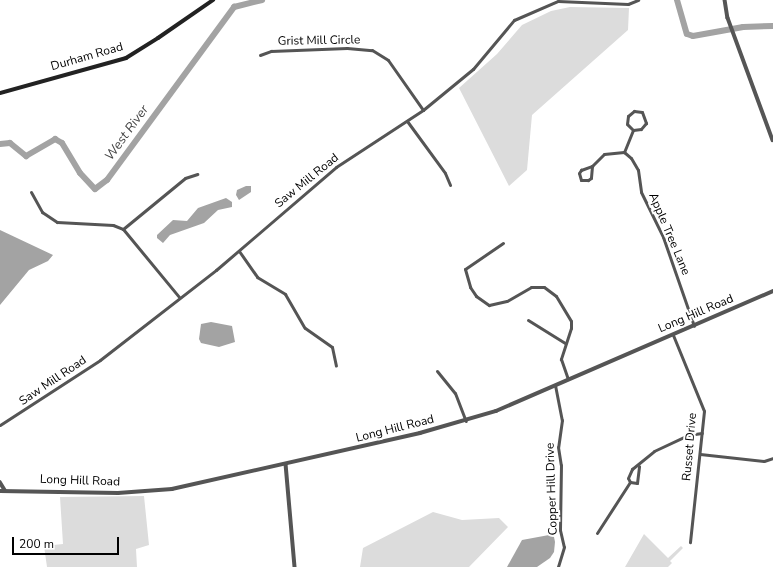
<!DOCTYPE html>
<html>
<head>
<meta charset="utf-8">
<style>
	body { margin:0 }
	#map { position:relative; width:773px; height:567px; overflow:hidden; background:#fff; font-family:"Nunito Sans",sans-serif }
	div>[style] { position:absolute }
	[style*='--x'] { left:calc(var(--x)*1px); top:calc(var(--y)*1px); width:calc(var(--w)*1px); rotate:calc(var(--a)*1deg) }
	.green>* { inset:0; background:#dcdcdc }
	.water>* { inset:0; background:#a3a3a3 }
	.river>* { height:6px; margin:-3px; padding:0 3px; transform-origin:3px; border-radius:3px; background:#a3a3a3 }
	.minor>* { height:3px; margin:-1.5px; padding:0 1.5px; transform-origin:1.5px; border-radius:1.5px; background:#555 }
	.tertiary>* { height:3.5px; margin:-1.75px; padding:0 1.75px; transform-origin:1.75px; border-radius:1.75px; background:#555 }
	.secondary>* { height:4px; margin:-2px; padding:0 2px; transform-origin:2px; border-radius:2px; background:#222 }
	span { translate:-50% -50%; white-space:nowrap; text-align:center; line-height:1.15; -webkit-text-stroke:4px #fff; paint-order:stroke }
	.street-label { font-size:12px; color:#000 }
	.water-label { font-size:13px; color:#444; font-style:italic }
	.scale { position:absolute; left:12px; top:537px; width:107px; height:18px; box-sizing:border-box; border:2px solid #000; border-top:0; padding-left:5px; font-size:12px; line-height:14px; white-space:nowrap; color:#000; -webkit-text-stroke:3px #fff; paint-order:stroke }
</style>
</head>
<body>
<div id="map">
	<div class="green">
		<i style="clip-path:polygon(570px 7px,629px 8px,628px 30px,532px 115px,527px 170px,509px 186px,459px 88px,497px 54px,522px 25px,551px 11px)"></i>
		<i style="clip-path:polygon(144px 496px,149px 545px,136px 549px,137px 567px,47px 567px,44px 546px,63px 544px,60px 497px)"></i>
		<i style="clip-path:polygon(433px 512px,462px 520px,499px 518px,508px 527px,469px 567px,360px 567px,363px 548px)"></i>
		<i style="clip-path:polygon(644px 534px,668px 558px,681px 546px,683px 548px,670px 561px,672px 563px,668px 567px,625px 567px)"></i>
	</div>
	<div class="water">
		<i style="clip-path:polygon(246px 186px,251px 186px,251px 192px,239px 200px,236px 195px,237px 190px)"></i>
		<i style="clip-path:polygon(226px 198px,232px 202px,232px 207px,218px 210px,204px 223px,170px 235px,163px 243px,157px 238px,157px 235px,173px 220px,187px 221px,198px 208px)"></i>
		<i style="clip-path:polygon(0 230px,53px 255px,48px 261px,29px 270px,0 305px)"></i>
		<i style="clip-path:polygon(211px 322px,232px 326px,235px 342px,219px 347px,201px 343px,199px 339px,201px 324px)"></i>
		<i style="clip-path:polygon(549px 535px,554px 537px,555px 542px,554px 552px,550px 558px,537px 567px,507px 567px,522px 540px)"></i>
	</div>
	<div class="river">
		<i style="--x:677;--y:0;--w:35;--a:74"></i>
		<i style="--x:687;--y:34;--w:6;--a:18"></i>
		<i style="--x:693;--y:36;--w:51;--a:-10.2"></i>
		<i style="--x:743;--y:27;--w:30;--a:-2"></i>
		<i style="--x:0;--y:144;--w:10;--a:-6"></i>
		<i style="--x:10;--y:143;--w:21;--a:39"></i>
		<i style="--x:26;--y:156;--w:34;--a:-30"></i>
		<i style="--x:55;--y:139;--w:8;--a:30"></i>
		<i style="--x:62;--y:143;--w:35;--a:59"></i>
		<i style="--x:80;--y:173;--w:22;--a:47"></i>
		<i style="--x:95;--y:189;--w:15;--a:-37"></i>
		<i style="--x:107;--y:180;--w:215;--a:-53.7"></i>
		<i style="--x:234;--y:7;--w:29;--a:-14"></i>
	</div>
	<div class="minor">
		<i style="--x:260;--y:55;--w:12;--a:-20"></i>
		<i style="--x:271;--y:51;--w:76;--a:-2.3"></i>
		<i style="--x:347;--y:48;--w:25;--a:5"></i>
		<i style="--x:372;--y:50;--w:19;--a:32"></i>
		<i style="--x:388;--y:60;--w:61;--a:55"></i>
		<i style="--x:407;--y:121;--w:64;--a:53.8"></i>
		<i style="--x:445;--y:173;--w:13;--a:67"></i>
		<i style="--x:633;--y:130;--w:8;--a:-135"></i>
		<i style="--x:627;--y:124;--w:8;--a:-83"></i>
		<i style="--x:628;--y:116;--w:8;--a:-40"></i>
		<i style="--x:634;--y:111;--w:8;--a:7"></i>
		<i style="--x:642;--y:112;--w:12;--a:70"></i>
		<i style="--x:646;--y:123;--w:8;--a:130"></i>
		<i style="--x:641;--y:129;--w:8;--a:173"></i>
		<i style="--x:633;--y:130;--w:24;--a:112"></i>
		<i style="--x:624;--y:152;--w:9;--a:41"></i>
		<i style="--x:631;--y:158;--w:14;--a:60"></i>
		<i style="--x:638;--y:170;--w:22;--a:82"></i>
		<i style="--x:641;--y:192;--w:50;--a:63.9"></i>
		<i style="--x:663;--y:237;--w:94;--a:70.8"></i>
		<i style="--x:592;--y:166;--w:12;--a:95"></i>
		<i style="--x:591;--y:178;--w:4;--a:146"></i>
		<i style="--x:588;--y:180;--w:7;--a:180"></i>
		<i style="--x:581;--y:180;--w:7;--a:-106"></i>
		<i style="--x:579;--y:173;--w:4;--a:-56"></i>
		<i style="--x:581;--y:170;--w:12;--a:-20"></i>
		<i style="--x:592;--y:166;--w:17;--a:-45"></i>
		<i style="--x:604;--y:154;--w:20;--a:-6"></i>
		<i style="--x:31;--y:192;--w:23;--a:61"></i>
		<i style="--x:42;--y:212;--w:18;--a:34"></i>
		<i style="--x:57;--y:222;--w:56;--a:3.1"></i>
		<i style="--x:113;--y:225;--w:11;--a:22"></i>
		<i style="--x:123;--y:229;--w:88;--a:50.5"></i>
		<i style="--x:123;--y:229;--w:80;--a:-39.4"></i>
		<i style="--x:185;--y:178;--w:13;--a:-18"></i>
		<i style="--x:503;--y:243;--w:46;--a:145.6"></i>
		<i style="--x:465;--y:269;--w:19;--a:74"></i>
		<i style="--x:470;--y:287;--w:11;--a:56"></i>
		<i style="--x:476;--y:296;--w:16;--a:35"></i>
		<i style="--x:489;--y:305;--w:18;--a:-13"></i>
		<i style="--x:507;--y:301;--w:28;--a:-30"></i>
		<i style="--x:531;--y:287;--w:13;--a:0"></i>
		<i style="--x:544;--y:287;--w:15;--a:37"></i>
		<i style="--x:556;--y:296;--w:29;--a:59"></i>
		<i style="--x:571;--y:321;--w:7;--a:90"></i>
		<i style="--x:571;--y:328;--w:33;--a:108"></i>
		<i style="--x:561;--y:359;--w:21;--a:71"></i>
		<i style="--x:239;--y:251;--w:32;--a:55"></i>
		<i style="--x:257;--y:277;--w:33;--a:31"></i>
		<i style="--x:285;--y:294;--w:39;--a:60"></i>
		<i style="--x:305;--y:328;--w:33;--a:35"></i>
		<i style="--x:332;--y:347;--w:19;--a:78"></i>
		<i style="--x:528;--y:320;--w:44;--a:31.9"></i>
		<i style="--x:673;--y:335;--w:82;--a:67.8"></i>
		<i style="--x:704;--y:411;--w:132;--a:96.1"></i>
		<i style="--x:437;--y:371;--w:28;--a:51"></i>
		<i style="--x:455;--y:393;--w:30;--a:69"></i>
		<i style="--x:555;--y:385;--w:36;--a:79"></i>
		<i style="--x:562;--y:420;--w:27;--a:98"></i>
		<i style="--x:558;--y:447;--w:18;--a:81"></i>
		<i style="--x:561;--y:465;--w:65;--a:90.9"></i>
		<i style="--x:560;--y:530;--w:17;--a:77"></i>
		<i style="--x:564;--y:547;--w:21;--a:107"></i>
		<i style="--x:0;--y:425;--w:119;--a:-33"></i>
		<i style="--x:100;--y:360;--w:147;--a:-37.8"></i>
		<i style="--x:216;--y:270;--w:158;--a:-40.6"></i>
		<i style="--x:336;--y:167;--w:104;--a:-33.2"></i>
		<i style="--x:423;--y:110;--w:65;--a:-39.4"></i>
		<i style="--x:473;--y:69;--w:64;--a:-50.1"></i>
		<i style="--x:514;--y:20;--w:48;--a:-23.4"></i>
		<i style="--x:558;--y:1;--w:70;--a:2.5"></i>
		<i style="--x:628;--y:4;--w:11;--a:-22"></i>
		<i style="--x:700;--y:454;--w:64;--a:6.2"></i>
		<i style="--x:764;--y:461;--w:9;--a:-18"></i>
		<i style="--x:630;--y:482;--w:4;--a:-117"></i>
		<i style="--x:628;--y:478;--w:10;--a:-66"></i>
		<i style="--x:632;--y:469;--w:28;--a:-39"></i>
		<i style="--x:654;--y:451;--w:38;--a:-25"></i>
		<i style="--x:688;--y:435;--w:14;--a:-8"></i>
		<i style="--x:630;--y:482;--w:7;--a:8"></i>
		<i style="--x:637;--y:483;--w:17;--a:-83"></i>
		<i style="--x:597;--y:533;--w:61;--a:-57.1"></i>
	</div>
	<div class="tertiary">
		<i style="--x:725;--y:0;--w:18;--a:81"></i>
		<i style="--x:728;--y:18;--w:130;--a:69.8"></i>
		<i style="--x:286;--y:464;--w:103;--a:85"></i>
		<i style="--x:0;--y:482;--w:9;--a:58"></i>
		<i style="--x:0;--y:491;--w:118;--a:1"></i>
		<i style="--x:118;--y:493;--w:54;--a:-4.2"></i>
		<i style="--x:172;--y:489;--w:254;--a:-12.7"></i>
		<i style="--x:420;--y:433;--w:79;--a:-16.1"></i>
		<i style="--x:496;--y:411;--w:302;--a:-23.4"></i>
	</div>
	<div class="secondary">
		<i style="--x:0;--y:93;--w:131;--a:-15.5"></i>
		<i style="--x:126;--y:58;--w:38;--a:-32"></i>
		<i style="--x:158;--y:38;--w:67;--a:-34.6"></i>
	</div>
	<div class="street-label">
		<span style="left:319px;top:41px;rotate:-1deg">Grist Mill Circle</span>
		<span style="left:87px;top:57px;rotate:-16deg">Durham Road</span>
		<span style="left:307px;top:181px;rotate:-39deg">Saw Mill Road</span>
		<span style="left:669px;top:234px;rotate:67deg">Apple Tree Lane</span>
		<span style="left:696px;top:314px;rotate:-23deg">Long Hill Road</span>
		<span style="left:53px;top:381px;rotate:-34deg">Saw Mill Road</span>
		<span style="left:395px;top:429px;rotate:-14deg">Long Hill Road</span>
		<span style="left:690px;top:447px;rotate:-85deg">Russet Drive</span>
		<span style="left:80px;top:481px;rotate:2deg">Long Hill Road</span>
		<span style="left:552px;top:489px;rotate:-92deg">Copper Hill Drive</span>
	</div>
	<div class="water-label">
		<span style="left:127px;top:133px;rotate:-54deg">West River</span>
	</div>
	<div class="scale">200 m</div>
</div>
</body>
</html>
